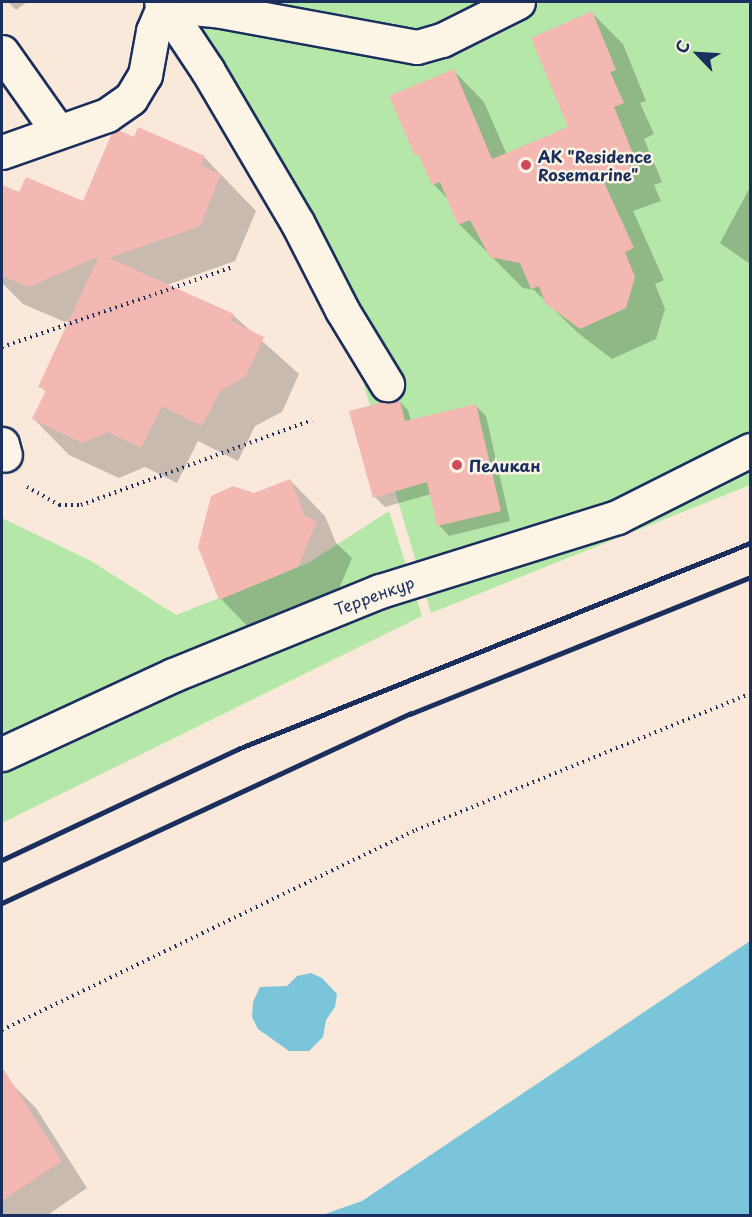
<!DOCTYPE html>
<html>
<head>
<meta charset="utf-8">
<style>
	body { margin:0 }
	#map { position:relative; width:752px; height:1217px; overflow:hidden; background:#fae9db; font-family:"Playpen Sans",sans-serif }
	div>[style] { position:absolute }
	[style*='--x'] { left:calc(var(--x)*1px); top:calc(var(--y)*1px); width:calc(var(--w)*1px); rotate:calc(var(--a)*1deg) }
	.green>* { inset:0; background:#b4e7a8 }
	.water>* { inset:0; background:#7ac5d9 }
	.shadow>* { inset:0; background:#0003 }
	.building>* { inset:0; background:#f4b8b2 }
	.path>* { height:4px; margin-top:-2px; transform-origin:0; background:repeating-linear-gradient(90deg,#1b2f5e 0 1.5px,transparent 0 6px) }
	.roads { filter:drop-shadow(2px 0 #1b2f5e) drop-shadow(-2px 0 #1b2f5e) drop-shadow(0 2px #1b2f5e) drop-shadow(0 -2px #1b2f5e) }
	.minor>* { height:33px; margin:-16.5px; padding:0 16.5px; transform-origin:16.5px; border-radius:16.5px; background:#fcf5e5 }
	.rail>* { height:4.5px; margin:-2.25px; padding:0 2.25px; transform-origin:2.25px; border-radius:2.25px; background:#1b2f5e }
	.dots>* { width:16px; height:16px; translate:-50% -50%; box-sizing:border-box; border:3px solid #fcf5e5; border-radius:50% }
	span { translate:-50% -50%; white-space:nowrap; text-align:center; line-height:1.15; -webkit-text-stroke:5px #fcf5e5; paint-order:stroke }
	.poi-label { font-size:16px; color:#1b2f5e; font-weight:700 }
	.left { translate:0 -50%; text-align:left }
	.street-label { font-size:16px; color:#1b2f5e }
	.frame { position:absolute; inset:0; border:3px solid #1b2f5e; pointer-events:none }
	.north { position:absolute; left:668px; top:24px; width:60px; height:60px; -webkit-text-stroke:4px #fcf5e5; paint-order:stroke; rotate:295deg; font-size:16px; font-weight:700; line-height:24px; text-align:center; color:#1b2f5e }
	.north::after { content:''; display:block; margin:auto; width:21px; height:27px; background:#1b2f5e; clip-path:polygon(50% 0,100% 100%,50% 72%,0 100%) }
</style>
</head>
<body>
<div id="map">
	<div class="green">
		<i style="clip-path:polygon(161px 2px,750px 2px,750px 485px,431px 613px,359px 368px)"></i>
		<i style="clip-path:polygon(389px 511px,422px 616px,2px 823px,2px 518px,91px 561px,176px 615px,308px 563px)"></i>
	</div>
	<div class="water">
		<i style="clip-path:polygon(750px 941px,750px 1215px,322px 1215px,362px 1201px)"></i>
		<i style="clip-path:polygon(311px 973px,322px 978px,337px 994px,335px 1007px,326px 1020px,323px 1037px,309px 1051px,289px 1051px,258px 1029px,252px 1017px,253px 1002px,260px 987px,287px 986px,297px 976px)"></i>
	</div>
	<div class="shadow">
		<i style="clip-path:polygon(8px 2px,27px 2px,16px 10px)"></i>
		<i style="clip-path:polygon(592px 13px,623px 44px,646px 101px,640px 103px,654px 134px,644px 139px,662px 182px,654px 185px,661px 201px,633px 211px,664px 280px,655px 284px,665px 309px,656px 339px,612px 359px,578px 333px,534px 290px,523px 288px,459px 224px,450px 201px,433px 184px,453px 70px,484px 102px,507px 155px,570px 128px)"></i>
		<i style="clip-path:polygon(135px 139px,204px 157px,256px 211px,235px 261px,167px 285px,233px 315px,299px 374px,282px 412px,255px 426px,238px 461px,198px 441px,177px 483px,145px 467px,119px 478px,69px 455px,34px 419px,46px 392px,40px 386px,71px 320px,65px 322px,23px 304px,2px 283px,2px 206px,9px 190px,84px 203px)"></i>
		<i style="clip-path:polygon(749px 189px,750px 190px,750px 264px,720px 243px)"></i>
		<i style="clip-path:polygon(398px 400px,408px 410px,411px 421px,476px 406px,486px 416px,510px 521px,449px 536px,439px 525px,431px 494px,385px 507px,375px 497px)"></i>
		<i style="clip-path:polygon(290px 480px,325px 516px,336px 543px,352px 558px,333px 603px,256px 635px,221px 599px,254px 494px)"></i>
		<i style="clip-path:polygon(10px 1082px,36px 1108px,87px 1188px,46px 1216px,2px 1216px,2px 1087px)"></i>
	</div>
	<div class="building">
		<i style="clip-path:polygon(592px 11px,616px 70px,610px 72px,624px 103px,614px 107px,632px 151px,624px 154px,631px 170px,603px 180px,634px 248px,625px 252px,635px 277px,626px 308px,580px 329px,545px 303px,539px 286px,531px 289px,520px 263px,490px 257px,470px 220px,458px 225px,440px 182px,432px 185px,418px 154px,415px 156px,389px 96px,454px 69px,492px 159px,568px 127px,531px 38px)"></i>
		<i style="clip-path:polygon(138px 127px,205px 156px,200px 165px,221px 174px,200px 226px,109px 258px,234px 314px,231px 321px,264px 337px,246px 376px,220px 391px,202px 426px,162px 406px,141px 448px,108px 432px,82px 443px,32px 419px,46px 390px,38px 387px,99px 256px,29px 287px,2px 276px,2px 185px,19px 192px,26px 177px,83px 201px,112px 133px,118px 130px,134px 137px)"></i>
		<i style="clip-path:polygon(399px 398px,405px 421px,476px 404px,501px 511px,437px 526px,427px 482px,373px 498px,349px 411px)"></i>
		<i style="clip-path:polygon(290px 479px,305px 516px,317px 521px,298px 567px,219px 600px,198px 547px,211px 496px,233px 486px,254px 493px)"></i>
		<i style="clip-path:polygon(2px 1067px,62px 1161px,2px 1201px)"></i>
	</div>
	<div class="path">
		<i style="--x:2;--y:347;--w:244;--a:-19.1"></i>
		<i style="--x:27;--y:487;--w:37;--a:29"></i>
		<i style="--x:59;--y:505;--w:22;--a:0"></i>
		<i style="--x:81;--y:505;--w:246;--a:-20.2"></i>
		<i style="--x:2;--y:1030;--w:460;--a:-25.8"></i>
		<i style="--x:416;--y:830;--w:361;--a:-22.2"></i>
	</div>
	<div class="roads">
		<div class="minor">
			<i style="--x:164;--y:5;--w:79;--a:56.3"></i>
			<i style="--x:208;--y:71;--w:175;--a:59.5"></i>
			<i style="--x:297;--y:222;--w:99;--a:62.9"></i>
			<i style="--x:342;--y:310;--w:87;--a:58.7"></i>
			<i style="--x:164;--y:5;--w:57;--a:6"></i>
			<i style="--x:221;--y:11;--w:199;--a:10.4"></i>
			<i style="--x:417;--y:47;--w:26;--a:-16"></i>
			<i style="--x:442;--y:40;--w:85;--a:-26.6"></i>
			<i style="--x:2;--y:52;--w:95;--a:54.8"></i>
			<i style="--x:2;--y:152;--w:111;--a:-19.4"></i>
			<i style="--x:107;--y:115;--w:29;--a:-35"></i>
			<i style="--x:131;--y:98;--w:27;--a:-59"></i>
			<i style="--x:145;--y:75;--w:45;--a:-79.7"></i>
			<i style="--x:153;--y:31;--w:28;--a:-67"></i>
			<i style="--x:164;--y:5;--w:4;--a:-135"></i>
			<i style="--x:2;--y:444;--w:11;--a:75"></i>
			<i style="--x:2;--y:754;--w:188;--a:-24.8"></i>
			<i style="--x:173;--y:675;--w:223;--a:-22.1"></i>
			<i style="--x:380;--y:591;--w:248;--a:-17.3"></i>
			<i style="--x:617;--y:517;--w:149;--a:-26.7"></i>
		</div>
	</div>
	<div class="rail">
		<i style="--x:2;--y:860;--w:261;--a:-25.2"></i>
		<i style="--x:238;--y:749;--w:552;--a:-21.92"></i>
		<i style="--x:2;--y:903;--w:450;--a:-24.9"></i>
		<i style="--x:410;--y:714;--w:367;--a:-21.9"></i>
	</div>
	<div class="dots">
		<i style="left:526px;top:165px;background:#d1495b"></i>
		<i style="left:457px;top:465px;background:#d1495b"></i>
	</div>
	<div class="poi-label">
		<span class="left" style="left:538px;top:165px">АК "Residence<br>Rosemarine"</span>
		<span class="left" style="left:469px;top:465px">Пеликан</span>
	</div>
	<div class="street-label">
		<span style="left:374px;top:595px;rotate:-20deg">Терренкур</span>
	</div>
	<div class="frame"></div>
	<div class="north">С</div>
</div>
</body>
</html>
